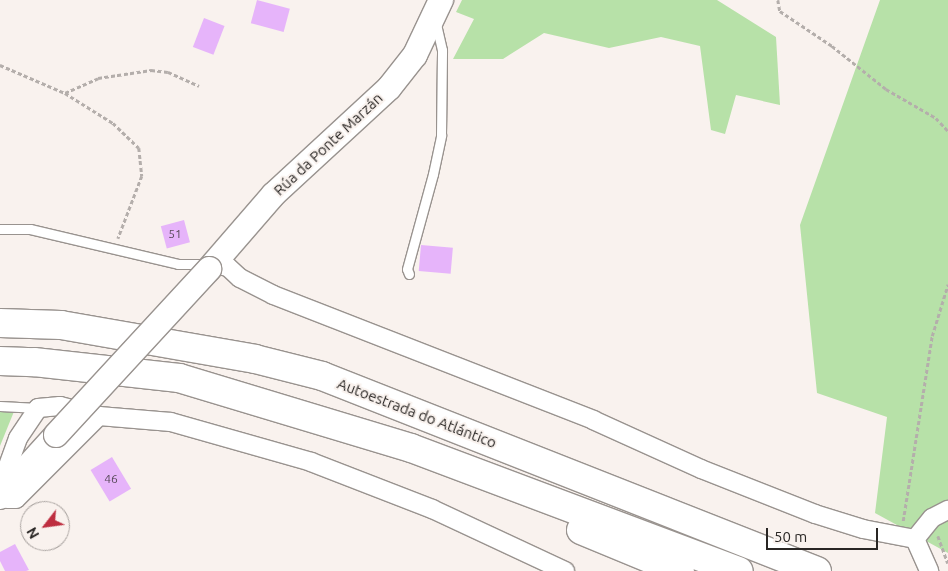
<!DOCTYPE html>
<html>
<head>
<meta charset="utf-8">
<style>
	body { margin:0 }
	#map { position:relative; width:948px; height:571px; overflow:hidden; background:#f9f2ee; font-family:Ubuntu,sans-serif }
	div>[style] { position:absolute }
	[style*='--x'] { left:calc(var(--x)*1px); top:calc(var(--y)*1px); width:calc(var(--w)*1px); rotate:calc(var(--a)*1deg) }
	.green>* { inset:0; background:#b7e1a8 }
	.building>* { inset:0; background:#e6b4fa; transform-origin:0 0 }
	.path>* { height:2.5px; margin-top:-1.25px; transform-origin:0; background:repeating-linear-gradient(90deg,#b4aeab 0 4px,transparent 0 6.5px) }
	.roads { filter:drop-shadow(1px 0 #99938f) drop-shadow(-1px 0 #99938f) drop-shadow(0 1px #99938f) drop-shadow(0 -1px #99938f) }
	.lane>* { height:9px; margin:-4.5px; padding:0 4.5px; transform-origin:4.5px; border-radius:4.5px; background:#fff }
	.street>* { height:18px; margin:-9px; padding:0 9px; transform-origin:9px; border-radius:9px; background:#fff }
	.secondary>* { height:24px; margin:-12px; padding:0 12px; transform-origin:12px; border-radius:12px; background:#fff }
	.highway>* { height:28px; margin:-14px; padding:0 14px; transform-origin:14px; border-radius:14px; background:#fff }
	.bridges { filter:drop-shadow(1px 0 #99938f) drop-shadow(-1px 0 #99938f) drop-shadow(0 1px #99938f) drop-shadow(0 -1px #99938f) }
	.secondary-bridge>* { height:24px; margin:-12px; padding:0 12px; transform-origin:12px; border-radius:12px; background:#fff }
	span { translate:-50% -50%; white-space:nowrap; text-align:center; line-height:1.15; -webkit-text-stroke:4px #f9f2ee; paint-order:stroke }
	.number-label { font-size:12px; color:#584a5a }
	.number-label span { -webkit-text-stroke-width:0 }
	.street-label { font-size:15px; color:#292624 }
	.north { position:absolute; left:20px; top:501px; width:50px; height:50px; box-sizing:border-box; background:#f9f2ee; border:1px solid #a6a09d; border-radius:50%; rotate:240deg; font-size:14px; font-weight:700; line-height:20px; text-align:center; color:#292624 }
	.north::after { content:''; display:block; margin:auto; width:18px; height:22px; background:#be2e40; clip-path:polygon(50% 0,100% 100%,50% 72%,0 100%) }
	.scale { position:absolute; left:766px; top:528px; width:112px; height:22px; box-sizing:border-box; border:2px solid #292624; border-top:0; padding-left:6px; font-size:15px; line-height:18px; white-space:nowrap; color:#292624; -webkit-text-stroke:4px #f9f2ee; paint-order:stroke }
</style>
</head>
<body>
<div id="map">
	<div class="green">
		<i style="clip-path:polygon(462px 0,717px 0,776px 37px,780px 105px,736px 95px,725px 134px,711px 130px,700px 46px,661px 37px,609px 48px,544px 33px,503px 59px,453px 59px,474px 19px,456px 12px)"></i>
		<i style="clip-path:polygon(880px 0,948px 0,948px 553px,875px 513px,887px 417px,817px 393px,800px 225px)"></i>
		<i style="clip-path:polygon(15px 409px,0 446px,0 410px)"></i>
	</div>
	<div class="building">
		<i style="left:257px;top:0;width:34px;height:24px;rotate:15deg"></i>
		<i style="left:204px;top:18px;width:22px;height:31px;rotate:21deg"></i>
		<i style="left:184px;top:220px;width:23px;height:24px;rotate:75deg"></i>
		<i style="left:421px;top:245px;width:32px;height:26px;rotate:5deg"></i>
		<i style="left:112px;top:457px;width:37px;height:25px;rotate:59deg"></i>
		<i style="clip-path:polygon(15px 544px,29px 570px,26px 571px,5px 571px,0 561px,0 552px)"></i>
	</div>
	<div class="path">
		<i style="--x:778;--y:0;--w:11;--a:80"></i>
		<i style="--x:780;--y:11;--w:63;--a:33.9"></i>
		<i style="--x:832;--y:46;--w:69;--a:38.5"></i>
		<i style="--x:886;--y:89;--w:58;--a:30.1"></i>
		<i style="--x:936;--y:118;--w:18;--a:47"></i>
		<i style="--x:0;--y:65;--w:71;--a:23.3"></i>
		<i style="--x:65;--y:93;--w:57;--a:32"></i>
		<i style="--x:113;--y:123;--w:36;--a:44"></i>
		<i style="--x:139;--y:148;--w:28;--a:84"></i>
		<i style="--x:142;--y:176;--w:67;--a:110.9"></i>
		<i style="--x:65;--y:93;--w:36;--a:-24"></i>
		<i style="--x:98;--y:78;--w:54;--a:-8.6"></i>
		<i style="--x:151;--y:70;--w:17;--a:7"></i>
		<i style="--x:168;--y:72;--w:34;--a:24"></i>
		<i style="--x:903;--y:521;--w:187;--a:-81.1"></i>
		<i style="--x:932;--y:336;--w:54;--a:-72.9"></i>
		<i style="--x:938;--y:536;--w:29;--a:70"></i>
	</div>
	<div class="roads">
		<div class="lane">
			<i style="--x:0;--y:229;--w:30;--a:0"></i>
			<i style="--x:30;--y:229;--w:152;--a:13.3"></i>
			<i style="--x:178;--y:264;--w:30;--a:0"></i>
			<i style="--x:409;--y:274;--w:5;--a:-112"></i>
			<i style="--x:407;--y:269;--w:98;--a:-74.7"></i>
			<i style="--x:433;--y:174;--w:40;--a:-78"></i>
			<i style="--x:441;--y:135;--w:85;--a:-89.3"></i>
			<i style="--x:442;--y:50;--w:31;--a:-103"></i>
			<i style="--x:0;--y:406;--w:38;--a:3"></i>
		</div>
		<div class="street">
			<i style="--x:214;--y:264;--w:14;--a:12"></i>
			<i style="--x:228;--y:267;--w:16;--a:43"></i>
			<i style="--x:240;--y:278;--w:37;--a:27"></i>
			<i style="--x:273;--y:295;--w:344;--a:21.3"></i>
			<i style="--x:593;--y:420;--w:119;--a:24.4"></i>
			<i style="--x:701;--y:469;--w:123;--a:21.5"></i>
			<i style="--x:815;--y:514;--w:50;--a:17.4"></i>
			<i style="--x:863;--y:529;--w:53;--a:10.9"></i>
			<i style="--x:915;--y:539;--w:35;--a:66"></i>
			<i style="--x:99;--y:416;--w:117;--a:135"></i>
			<i style="--x:16;--y:499;--w:8;--a:180"></i>
			<i style="--x:8;--y:499;--w:7;--a:-135"></i>
			<i style="--x:3;--y:494;--w:20;--a:-84"></i>
			<i style="--x:5;--y:474;--w:38;--a:-70"></i>
			<i style="--x:18;--y:438;--w:36;--a:-56"></i>
			<i style="--x:38;--y:408;--w:22;--a:-5"></i>
			<i style="--x:60;--y:406;--w:40;--a:14.4"></i>
			<i style="--x:99;--y:416;--w:72;--a:4.8"></i>
			<i style="--x:171;--y:422;--w:146;--a:15.9"></i>
			<i style="--x:311;--y:462;--w:130;--a:21.2"></i>
			<i style="--x:432;--y:509;--w:147;--a:25"></i>
			<i style="--x:915;--y:539;--w:27;--a:-51"></i>
			<i style="--x:932;--y:518;--w:18;--a:-27"></i>
		</div>
		<div class="secondary">
			<i style="--x:209;--y:269;--w:98;--a:-49.1"></i>
			<i style="--x:273;--y:195;--w:158;--a:-42.7"></i>
			<i style="--x:389;--y:88;--w:42;--a:-51.8"></i>
			<i style="--x:415;--y:55;--w:61;--a:-64.7"></i>
			<i style="--x:0;--y:497;--w:84;--a:-47.9"></i>
		</div>
		<div class="highway">
			<i style="--x:0;--y:323;--w:61;--a:1.9"></i>
			<i style="--x:61;--y:325;--w:197;--a:9.9"></i>
			<i style="--x:255;--y:359;--w:69;--a:14.2"></i>
			<i style="--x:322;--y:376;--w:532;--a:21.5"></i>
			<i style="--x:0;--y:361;--w:34;--a:2"></i>
			<i style="--x:34;--y:362;--w:146;--a:6.3"></i>
			<i style="--x:179;--y:378;--w:242;--a:16.8"></i>
			<i style="--x:411;--y:448;--w:350;--a:20.6"></i>
			<i style="--x:581;--y:530;--w:107;--a:22.5"></i>
		</div>
	</div>
	<div class="bridges">
		<div class="secondary-bridge">
			<i style="--x:56;--y:435;--w:226;--a:-47.3"></i>
		</div>
	</div>
	<div class="number-label">
		<span style="left:175px;top:234px">51</span>
		<span style="left:111px;top:479px">46</span>
	</div>
	<div class="street-label">
		<span style="left:328px;top:144px;rotate:-43deg">Rúa da Ponte Marzán</span>
		<span style="left:417px;top:413px;rotate:21deg">Autoestrada do Atlántico</span>
	</div>
	<div class="north">N</div>
	<div class="scale">50 m</div>
</div>
</body>
</html>
